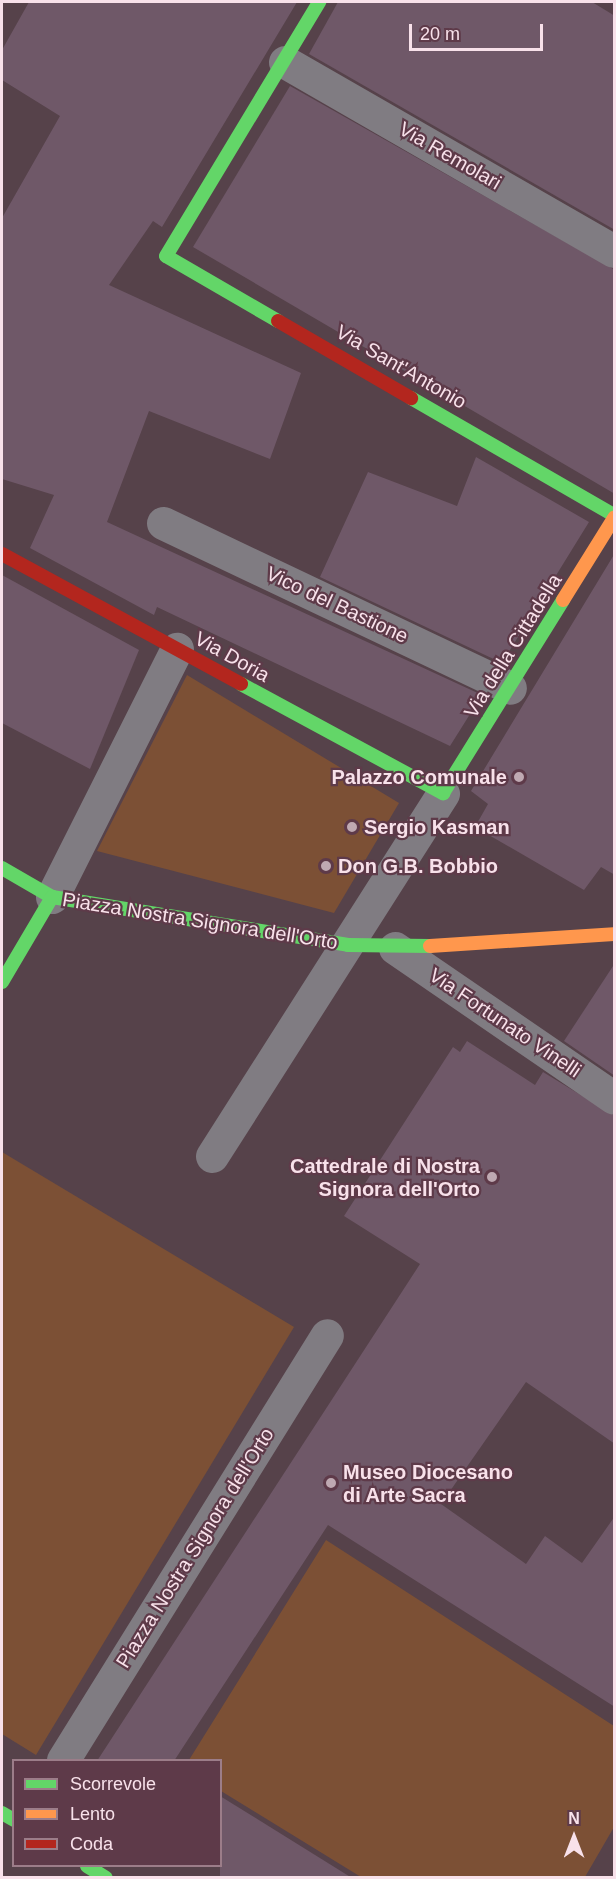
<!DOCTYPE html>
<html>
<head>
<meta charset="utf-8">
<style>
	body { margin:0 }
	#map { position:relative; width:616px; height:1879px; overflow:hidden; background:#56424a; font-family:Helvetica,sans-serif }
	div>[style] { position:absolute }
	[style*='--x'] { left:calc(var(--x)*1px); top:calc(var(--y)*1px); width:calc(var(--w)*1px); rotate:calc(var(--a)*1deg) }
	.green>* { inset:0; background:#7c5035 }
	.building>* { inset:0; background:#6f5868 }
	.street>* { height:33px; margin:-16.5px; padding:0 16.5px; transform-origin:16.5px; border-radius:16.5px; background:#807c82 }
	.fast>* { height:14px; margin:-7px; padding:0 7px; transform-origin:7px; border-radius:7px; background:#63d668 }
	.slow>* { height:14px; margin:-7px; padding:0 7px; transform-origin:7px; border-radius:7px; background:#ff974d }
	.jam>* { height:14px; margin:-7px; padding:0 7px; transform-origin:7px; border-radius:7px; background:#b3261e }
	.dots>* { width:16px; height:16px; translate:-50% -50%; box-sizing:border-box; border:3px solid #5e3a49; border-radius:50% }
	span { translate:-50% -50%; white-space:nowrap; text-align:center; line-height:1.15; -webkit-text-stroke:4.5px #5e3a49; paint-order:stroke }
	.street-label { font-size:20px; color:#f8e1ea }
	.poi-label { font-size:20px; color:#f8e1ea; font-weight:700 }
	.right { translate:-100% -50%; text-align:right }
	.left { translate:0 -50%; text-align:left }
	.frame { position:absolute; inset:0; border:3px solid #f8e1ea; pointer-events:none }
	.legend { position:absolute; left:12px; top:1759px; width:210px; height:108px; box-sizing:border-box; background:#5e3a49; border:2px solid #9c7d89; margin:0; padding:8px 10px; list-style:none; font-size:18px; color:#f8e1ea }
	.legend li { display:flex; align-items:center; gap:12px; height:30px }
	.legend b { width:30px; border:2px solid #9c7d89 }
	.north { position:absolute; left:544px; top:1807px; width:60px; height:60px; -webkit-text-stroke:4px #5e3a49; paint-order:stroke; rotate:0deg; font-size:16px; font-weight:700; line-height:24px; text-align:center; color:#f8e1ea }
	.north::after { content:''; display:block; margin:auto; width:21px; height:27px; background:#f8e1ea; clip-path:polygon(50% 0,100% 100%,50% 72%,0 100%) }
	.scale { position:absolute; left:409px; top:24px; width:134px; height:27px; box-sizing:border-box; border:3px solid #f8e1ea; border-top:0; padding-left:8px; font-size:18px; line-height:21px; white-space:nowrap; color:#f8e1ea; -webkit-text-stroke:4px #5e3a49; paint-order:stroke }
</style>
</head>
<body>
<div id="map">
	<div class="green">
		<i style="clip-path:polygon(187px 675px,399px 803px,334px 913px,97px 851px)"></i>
		<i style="clip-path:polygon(2px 1152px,294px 1327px,36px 1755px,2px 1734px)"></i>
		<i style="clip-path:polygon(326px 1540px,614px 1726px,614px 1827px,585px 1877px,361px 1877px,221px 1791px,220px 1760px,189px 1760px)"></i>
	</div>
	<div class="building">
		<i style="clip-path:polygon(29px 2px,297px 2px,162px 227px,153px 221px,109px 285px,301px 373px,270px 459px,149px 411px,107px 522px,482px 695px,450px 746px,157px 607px,154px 615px,30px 548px,54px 495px,2px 479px,2px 218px,60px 116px,2px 80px,2px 50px)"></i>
		<i style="clip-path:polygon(338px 2px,592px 2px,615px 16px,615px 230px,309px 54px)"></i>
		<i style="clip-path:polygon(290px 86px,615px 270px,615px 494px,193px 247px)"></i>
		<i style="clip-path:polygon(476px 457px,589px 522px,502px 663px,320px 577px,368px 472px,457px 506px)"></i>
		<i style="clip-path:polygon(615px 553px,615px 875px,601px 867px,584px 890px,475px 827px,488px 804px,471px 791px)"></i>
		<i style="clip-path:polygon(2px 575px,139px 650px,90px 769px,2px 723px)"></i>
		<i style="clip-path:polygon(615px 963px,615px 1076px,564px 1041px)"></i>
		<i style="clip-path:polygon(467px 1041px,535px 1085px,543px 1072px,615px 1116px,615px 1444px,526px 1382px,441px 1504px,526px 1564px,545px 1536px,582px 1563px,615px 1516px,615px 1707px,328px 1525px,174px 1761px,97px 1761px,420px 1264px,344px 1216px,453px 1047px,460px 1052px)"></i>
		<i style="clip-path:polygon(220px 1796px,352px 1878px,220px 1878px)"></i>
	</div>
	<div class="street">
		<i style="--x:285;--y:62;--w:379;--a:29.9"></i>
		<i style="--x:163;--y:523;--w:384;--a:25.4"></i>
		<i style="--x:52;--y:897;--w:278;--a:-63.3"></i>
		<i style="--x:395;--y:948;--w:265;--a:34.4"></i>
		<i style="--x:212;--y:1156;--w:430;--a:-57.5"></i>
		<i style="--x:63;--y:1760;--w:500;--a:-58.15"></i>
	</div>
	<div class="fast">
		<i style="--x:278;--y:321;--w:129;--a:-149.9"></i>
		<i style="--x:166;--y:256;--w:297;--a:-58.9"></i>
		<i style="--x:411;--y:398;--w:234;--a:30"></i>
		<i style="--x:241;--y:684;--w:230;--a:28.4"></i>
		<i style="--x:443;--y:793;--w:227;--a:-58.1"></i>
		<i style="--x:2;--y:868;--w:58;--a:30.1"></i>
		<i style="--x:52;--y:897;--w:300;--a:9.2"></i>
		<i style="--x:348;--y:945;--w:82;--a:0.7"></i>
		<i style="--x:2;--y:982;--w:99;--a:-59.5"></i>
		<i style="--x:2;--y:1813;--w:14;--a:30"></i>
		<i style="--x:87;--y:1866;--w:22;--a:32"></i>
	</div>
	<div class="slow">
		<i style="--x:563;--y:600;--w:97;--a:-58.1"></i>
		<i style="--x:430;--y:946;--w:184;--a:-3.7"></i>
	</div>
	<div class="jam">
		<i style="--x:278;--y:321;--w:154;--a:30.1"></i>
		<i style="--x:2;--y:554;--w:272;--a:28.5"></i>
	</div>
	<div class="dots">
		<i style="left:519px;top:777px;background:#bfa9b2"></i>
		<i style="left:352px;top:827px;background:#bfa9b2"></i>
		<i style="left:326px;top:866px;background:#bfa9b2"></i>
		<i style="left:492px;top:1177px;background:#bfa9b2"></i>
		<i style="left:331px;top:1483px;background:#bfa9b2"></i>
	</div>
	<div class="street-label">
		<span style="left:450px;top:156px;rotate:30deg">Via Remolari</span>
		<span style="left:401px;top:367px;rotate:30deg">Via Sant'Antonio</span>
		<span style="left:337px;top:605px;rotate:25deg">Vico del Bastione</span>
		<span style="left:513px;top:646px;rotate:-58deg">Via della Cittadella</span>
		<span style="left:232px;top:657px;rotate:29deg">Via Doria</span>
		<span style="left:200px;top:921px;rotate:9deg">Piazza Nostra Signora dell'Orto</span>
		<span style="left:505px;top:1023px;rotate:34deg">Via Fortunato Vinelli</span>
		<span style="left:195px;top:1548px;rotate:-58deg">Piazza Nostra Signora dell'Orto</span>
	</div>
	<div class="poi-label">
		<span class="right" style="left:507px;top:777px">Palazzo Comunale</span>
		<span class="left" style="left:364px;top:827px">Sergio Kasman</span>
		<span class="left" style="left:338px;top:866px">Don G.B. Bobbio</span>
		<span class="right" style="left:480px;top:1178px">Cattedrale di Nostra<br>Signora dell'Orto</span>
		<span class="left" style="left:343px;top:1484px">Museo Diocesano<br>di Arte Sacra</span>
	</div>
	<div class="frame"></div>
	<ul class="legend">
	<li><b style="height:8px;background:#63d668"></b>Scorrevole</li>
	<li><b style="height:8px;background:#ff974d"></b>Lento</li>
	<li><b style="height:8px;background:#b3261e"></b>Coda</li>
	</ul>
	<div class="north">N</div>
	<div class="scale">20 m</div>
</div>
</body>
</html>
